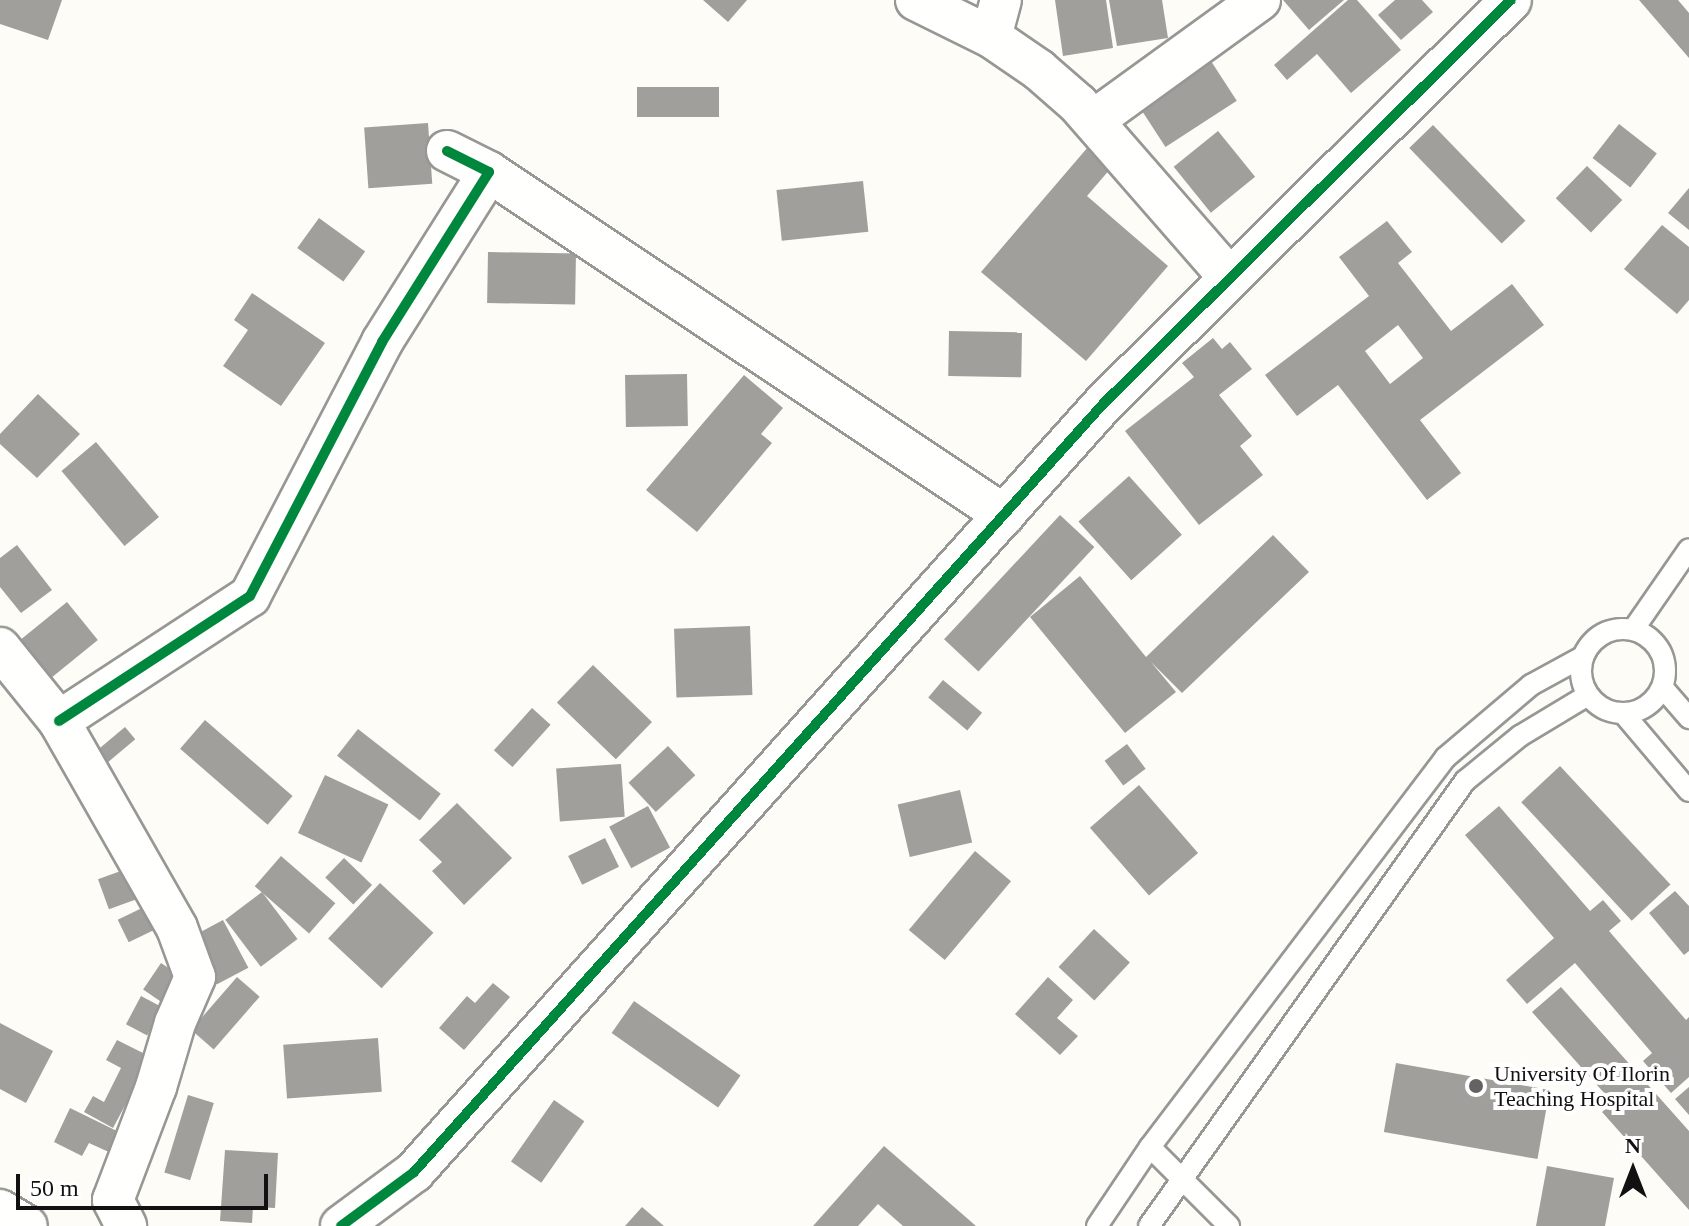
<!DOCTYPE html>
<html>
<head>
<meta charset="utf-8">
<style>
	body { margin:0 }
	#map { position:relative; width:1689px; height:1226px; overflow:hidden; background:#fdfcf7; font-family:"Times New Roman",serif }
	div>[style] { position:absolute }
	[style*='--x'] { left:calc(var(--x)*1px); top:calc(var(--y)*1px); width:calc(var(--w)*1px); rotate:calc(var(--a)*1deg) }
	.building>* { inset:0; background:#a19f9c; transform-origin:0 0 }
	.roads { filter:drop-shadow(2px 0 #979795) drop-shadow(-2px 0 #979795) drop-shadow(0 2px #979795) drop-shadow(0 -2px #979795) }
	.lane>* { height:20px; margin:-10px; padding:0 10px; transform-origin:10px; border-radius:10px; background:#fffffe }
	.lane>.ring { margin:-10px; padding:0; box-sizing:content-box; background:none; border:20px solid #fffffe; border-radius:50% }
	.street>* { height:40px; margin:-20px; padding:0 20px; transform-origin:20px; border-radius:20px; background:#fffffe }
	.cycleway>* { height:10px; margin:-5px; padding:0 5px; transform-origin:5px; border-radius:5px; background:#00873e }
	.dots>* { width:22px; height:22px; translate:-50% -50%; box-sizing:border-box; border:4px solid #fff; border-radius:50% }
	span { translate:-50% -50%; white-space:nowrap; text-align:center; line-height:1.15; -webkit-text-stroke:8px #fff; paint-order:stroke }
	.poi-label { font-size:22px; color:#111 }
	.left { translate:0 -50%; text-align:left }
	.north { position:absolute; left:1593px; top:1130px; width:80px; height:80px; -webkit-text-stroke:6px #fff; paint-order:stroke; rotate:0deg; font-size:22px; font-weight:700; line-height:32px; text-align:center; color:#111 }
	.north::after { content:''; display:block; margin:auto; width:28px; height:36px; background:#111; clip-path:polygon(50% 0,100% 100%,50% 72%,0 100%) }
	.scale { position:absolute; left:16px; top:1174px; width:252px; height:36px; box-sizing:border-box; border:4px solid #111; border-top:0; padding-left:10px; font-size:24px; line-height:28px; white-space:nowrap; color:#111; -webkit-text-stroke:6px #fff; paint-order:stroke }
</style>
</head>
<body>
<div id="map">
	<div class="building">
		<i style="clip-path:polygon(0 0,62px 0,48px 40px,0 24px)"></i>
		<i style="clip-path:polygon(703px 0,747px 0,728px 22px)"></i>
		<i style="clip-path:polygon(1055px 0,1106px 0,1113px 48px,1063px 56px)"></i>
		<i style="clip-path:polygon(1109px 0,1162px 0,1168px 38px,1117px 46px)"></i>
		<i style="clip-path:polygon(1283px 0,1344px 0,1309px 30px)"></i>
		<i style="clip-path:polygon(1348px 0,1357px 0,1401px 50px,1351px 93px,1317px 54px,1287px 80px,1274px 65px)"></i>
		<i style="clip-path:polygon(1395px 0,1422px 0,1433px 12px,1401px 40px,1378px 15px)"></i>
		<i style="clip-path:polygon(1639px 0,1678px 0,1689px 13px,1689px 58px)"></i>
		<i style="left:1209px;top:58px;width:51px;height:85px;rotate:57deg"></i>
		<i style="left:637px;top:87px;width:82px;height:30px"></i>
		<i style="left:428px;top:123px;width:61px;height:64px;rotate:86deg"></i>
		<i style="left:1619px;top:124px;width:48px;height:43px;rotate:38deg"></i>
		<i style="left:1433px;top:125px;width:133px;height:33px;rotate:46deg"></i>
		<i style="left:1218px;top:131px;width:59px;height:57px;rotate:51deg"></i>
		<i style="clip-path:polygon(1088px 147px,1111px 168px,1087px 196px,1168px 266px,1086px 361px,981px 272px)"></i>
		<i style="left:1587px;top:166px;width:49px;height:45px;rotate:44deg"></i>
		<i style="left:863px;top:181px;width:51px;height:87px;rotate:84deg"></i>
		<i style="clip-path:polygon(1689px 188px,1689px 230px,1668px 213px)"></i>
		<i style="left:319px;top:218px;width:57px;height:37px;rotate:36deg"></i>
		<i style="clip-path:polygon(evenodd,1387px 221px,1412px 252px,1398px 263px,1451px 331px,1512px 284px,1544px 325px,1420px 420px,1461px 473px,1427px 500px,1338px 385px,1297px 416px,1265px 375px,1369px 296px,1339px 257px,1387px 221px,1398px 325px,1423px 358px,1390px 384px,1365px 351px,1398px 325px)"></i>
		<i style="clip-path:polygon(1662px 225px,1689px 247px,1689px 300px,1677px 314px,1624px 269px)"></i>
		<i style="left:488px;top:252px;width:88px;height:51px;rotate:1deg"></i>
		<i style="clip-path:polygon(252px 293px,325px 343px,281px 406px,223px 366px,248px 330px,234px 320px)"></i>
		<i style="left:949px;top:331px;width:73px;height:45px;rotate:1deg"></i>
		<i style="clip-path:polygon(1213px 338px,1222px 349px,1230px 342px,1252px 369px,1219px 395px,1252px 436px,1240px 446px,1263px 475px,1199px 525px,1125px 431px,1194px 377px,1182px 363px)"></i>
		<i style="left:687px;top:374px;width:52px;height:62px;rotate:89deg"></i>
		<i style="clip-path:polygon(744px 375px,783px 408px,761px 434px,772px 443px,697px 532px,646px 490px)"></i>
		<i style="clip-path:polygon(38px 394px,80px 434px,37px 478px,0 444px,0 434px)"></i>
		<i style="left:96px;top:442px;width:98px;height:45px;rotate:50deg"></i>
		<i style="left:1129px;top:476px;width:79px;height:68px;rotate:48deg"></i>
		<i style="left:1060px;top:515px;width:47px;height:170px;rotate:43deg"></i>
		<i style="clip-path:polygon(1273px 535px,1309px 572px,1182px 693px,1151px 662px,1176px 692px,1125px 733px,1030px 617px,1080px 576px,1146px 657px)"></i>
		<i style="clip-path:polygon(17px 545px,52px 590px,21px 613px,0 587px,0 558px)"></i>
		<i style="left:67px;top:602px;width:49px;height:61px;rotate:51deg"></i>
		<i style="left:750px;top:626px;width:69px;height:76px;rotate:88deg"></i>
		<i style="left:593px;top:665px;width:82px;height:52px;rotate:44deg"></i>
		<i style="left:943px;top:680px;width:51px;height:23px;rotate:40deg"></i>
		<i style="left:532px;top:708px;width:25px;height:57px;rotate:42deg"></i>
		<i style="left:205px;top:720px;width:116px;height:38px;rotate:41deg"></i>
		<i style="left:125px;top:727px;width:16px;height:39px;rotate:50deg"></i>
		<i style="left:358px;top:729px;width:105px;height:34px;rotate:38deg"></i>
		<i style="left:1127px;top:744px;width:31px;height:28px;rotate:53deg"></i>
		<i style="left:668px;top:746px;width:40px;height:54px;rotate:47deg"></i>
		<i style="left:621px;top:764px;width:53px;height:65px;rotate:86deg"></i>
		<i style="left:1560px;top:766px;width:162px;height:53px;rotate:47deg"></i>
		<i style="left:325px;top:775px;width:70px;height:64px;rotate:25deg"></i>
		<i style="left:1139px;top:785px;width:90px;height:65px;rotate:49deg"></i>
		<i style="left:960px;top:790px;width:54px;height:64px;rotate:77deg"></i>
		<i style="clip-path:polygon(457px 803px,512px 858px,464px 905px,432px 871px,442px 862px,419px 840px)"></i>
		<i style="left:648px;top:806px;width:47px;height:44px;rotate:62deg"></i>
		<i style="clip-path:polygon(1499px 806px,1590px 911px,1603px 900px,1621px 921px,1609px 931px,1686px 1020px,1689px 1017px,1689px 1077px,1671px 1093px,1643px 1061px,1652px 1053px,1575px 963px,1527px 1004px,1506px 980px,1554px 938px,1465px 835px)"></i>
		<i style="left:605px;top:838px;width:32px;height:41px;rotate:64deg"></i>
		<i style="left:975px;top:851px;width:47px;height:103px;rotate:40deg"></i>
		<i style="left:281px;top:856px;width:72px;height:40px;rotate:41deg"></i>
		<i style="left:344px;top:858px;width:39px;height:27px;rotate:44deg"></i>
		<i style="left:129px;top:868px;width:32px;height:33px;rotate:70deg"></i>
		<i style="left:380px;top:883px;width:73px;height:76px;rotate:43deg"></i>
		<i style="clip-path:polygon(1675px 891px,1689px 906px,1689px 951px,1684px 955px,1649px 913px)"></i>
		<i style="left:262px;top:892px;width:59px;height:46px;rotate:53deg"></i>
		<i style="left:142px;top:908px;width:25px;height:27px;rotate:64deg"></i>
		<i style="left:223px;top:920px;width:54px;height:36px;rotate:62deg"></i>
		<i style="left:1094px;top:929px;width:49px;height:52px;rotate:43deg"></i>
		<i style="left:161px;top:963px;width:23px;height:32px;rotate:34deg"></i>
		<i style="left:237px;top:977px;width:30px;height:70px;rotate:41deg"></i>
		<i style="clip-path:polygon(1048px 977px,1073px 1000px,1057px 1018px,1078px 1036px,1060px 1055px,1015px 1014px)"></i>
		<i style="clip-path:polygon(493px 983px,510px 997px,464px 1050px,439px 1028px,467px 996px,475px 1003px)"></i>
		<i style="clip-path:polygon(1561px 987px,1689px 1131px,1689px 1210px,1602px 1112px,1613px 1103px,1532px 1012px)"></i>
		<i style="left:141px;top:996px;width:24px;height:32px;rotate:28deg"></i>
		<i style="left:634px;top:1001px;width:130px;height:39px;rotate:35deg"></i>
		<i style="clip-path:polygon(0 1023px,53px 1051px,26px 1103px,0 1089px)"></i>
		<i style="left:378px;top:1038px;width:54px;height:95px;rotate:86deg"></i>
		<i style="clip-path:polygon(117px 1040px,151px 1057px,113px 1128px,84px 1112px,93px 1096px,104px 1102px,121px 1068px,106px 1060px)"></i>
		<i style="left:1396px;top:1063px;width:156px;height:70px;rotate:10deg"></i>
		<i style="clip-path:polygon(1689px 1087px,1689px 1115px,1675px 1099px)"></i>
		<i style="left:188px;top:1095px;width:27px;height:81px;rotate:17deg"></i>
		<i style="left:554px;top:1100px;width:37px;height:75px;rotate:35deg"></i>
		<i style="clip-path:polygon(70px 1108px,121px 1133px,111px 1153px,89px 1143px,82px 1156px,54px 1142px)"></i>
		<i style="clip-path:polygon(884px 1146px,976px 1226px,903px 1226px,878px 1204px,858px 1226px,813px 1226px)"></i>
		<i style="clip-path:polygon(225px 1150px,278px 1153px,275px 1208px,253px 1207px,252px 1223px,220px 1221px)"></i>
		<i style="clip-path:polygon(1547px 1166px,1614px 1178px,1605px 1226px,1536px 1226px)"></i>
		<i style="clip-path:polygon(642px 1207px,664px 1226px,625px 1226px)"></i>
	</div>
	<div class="roads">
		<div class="lane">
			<i class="ring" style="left:1581px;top:629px;width:64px;height:64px"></i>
			<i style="--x:1633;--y:630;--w:98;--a:-55.3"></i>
			<i style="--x:1663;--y:688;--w:40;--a:49"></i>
			<i style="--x:1623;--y:713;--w:102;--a:49.8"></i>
			<i style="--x:1150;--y:1147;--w:112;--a:45"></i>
			<i style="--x:1097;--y:1226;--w:95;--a:-56.1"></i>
			<i style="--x:1150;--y:1147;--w:488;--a:-52.8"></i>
			<i style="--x:1445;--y:758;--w:113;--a:-40.3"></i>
			<i style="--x:1531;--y:685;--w:60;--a:-28.7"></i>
			<i style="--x:1149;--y:1226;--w:546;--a:-54.62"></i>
			<i style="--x:1465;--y:781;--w:71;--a:-39.3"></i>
			<i style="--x:1520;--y:736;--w:79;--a:-31.1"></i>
		</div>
		<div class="street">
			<i style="--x:916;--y:0;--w:84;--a:26.3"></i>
			<i style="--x:991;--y:37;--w:58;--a:34.5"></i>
			<i style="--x:1039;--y:70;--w:52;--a:41.1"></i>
			<i style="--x:1078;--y:104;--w:231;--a:48.9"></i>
			<i style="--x:991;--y:37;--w:38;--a:-75"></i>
			<i style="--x:1094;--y:120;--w:205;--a:-35.9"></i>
			<i style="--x:489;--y:172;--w:619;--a:33.66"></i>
			<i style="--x:0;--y:648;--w:94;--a:51.1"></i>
			<i style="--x:59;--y:721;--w:238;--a:60.3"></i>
			<i style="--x:177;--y:928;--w:52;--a:69.8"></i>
			<i style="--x:195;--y:977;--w:50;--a:113.5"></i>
			<i style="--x:175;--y:1023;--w:67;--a:106.5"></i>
			<i style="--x:156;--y:1087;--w:121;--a:110.8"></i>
			<i style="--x:113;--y:1200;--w:29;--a:63"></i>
			<i style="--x:59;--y:721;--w:228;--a:-33.2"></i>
			<i style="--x:250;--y:596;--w:286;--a:-62.5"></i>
			<i style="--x:382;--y:342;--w:201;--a:-57.8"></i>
			<i style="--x:489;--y:172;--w:47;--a:-153.4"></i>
			<i style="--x:0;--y:1210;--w:31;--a:31"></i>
			<i style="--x:341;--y:1226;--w:91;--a:-36.5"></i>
			<i style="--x:414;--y:1172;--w:1035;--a:-48.1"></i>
			<i style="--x:1105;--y:402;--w:571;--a:-44.72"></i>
		</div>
	</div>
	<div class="cycleway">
		<i style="--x:59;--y:721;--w:228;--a:-33.2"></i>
		<i style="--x:250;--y:596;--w:286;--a:-62.5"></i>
		<i style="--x:382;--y:342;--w:201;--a:-57.8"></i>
		<i style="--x:489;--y:172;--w:47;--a:-153.4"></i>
		<i style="--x:341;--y:1226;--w:91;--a:-36.5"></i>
		<i style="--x:414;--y:1172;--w:1035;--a:-48.1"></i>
		<i style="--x:1105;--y:402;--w:571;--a:-44.72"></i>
	</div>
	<div class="dots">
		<i style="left:1476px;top:1086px;background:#646362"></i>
	</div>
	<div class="poi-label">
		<span class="left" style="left:1494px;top:1086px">University Of Ilorin<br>Teaching Hospital</span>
	</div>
	<div class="north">N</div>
	<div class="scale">50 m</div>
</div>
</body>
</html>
